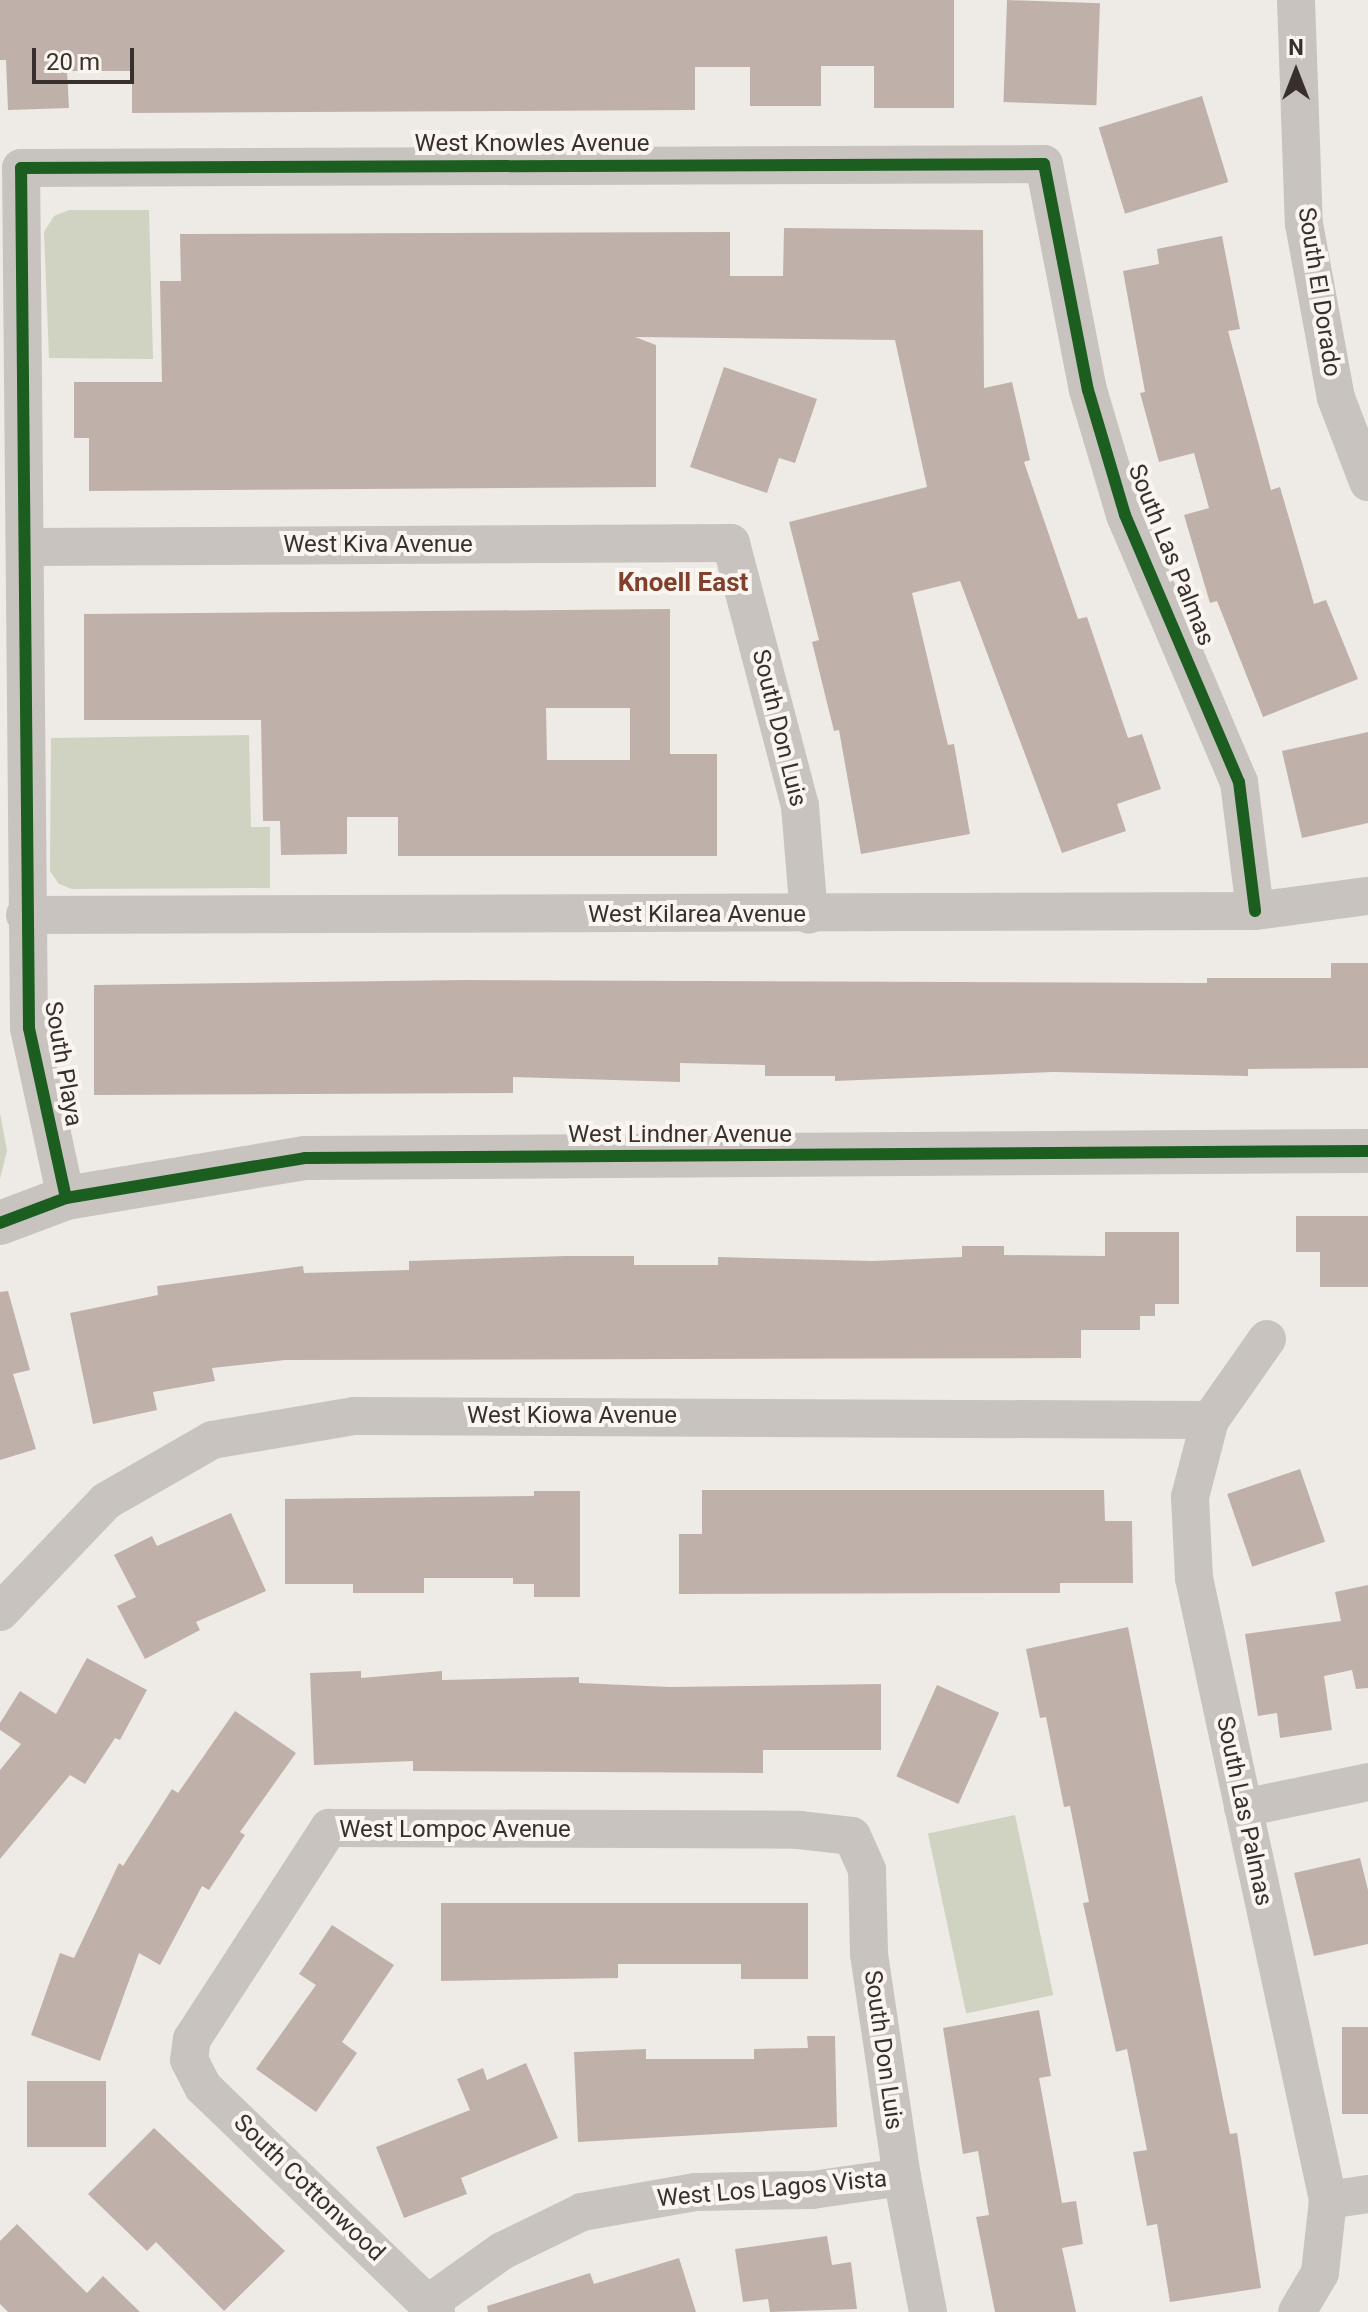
<!DOCTYPE html>
<html>
<head>
<meta charset="utf-8">
<style>
	body { margin:0 }
	#map { position:relative; width:1368px; height:2312px; overflow:hidden; background:#eeebe6; font-family:Roboto,sans-serif }
	div>[style] { position:absolute }
	[style*='--x'] { left:calc(var(--x)*1px); top:calc(var(--y)*1px); width:calc(var(--w)*1px); rotate:calc(var(--a)*1deg) }
	.green>* { inset:0; background:#d0d3c2; transform-origin:0 0 }
	.building>* { inset:0; background:#c0b0aa; transform-origin:0 0 }
	.minor>* { height:38px; margin:-19px; padding:0 19px; transform-origin:19px; border-radius:19px; background:#c8c3be }
	.tertiary>* { height:44px; margin:-22px; padding:0 22px; transform-origin:22px; border-radius:22px; background:#c8c3be }
	.cycleway>* { height:12px; margin:-6px; padding:0 6px; transform-origin:6px; border-radius:6px; background:#1b5e20 }
	span { translate:-50% -50%; white-space:nowrap; text-align:center; line-height:1.15; -webkit-text-stroke:8px #faf5ef; paint-order:stroke }
	.street-label { font-size:24px; color:#39302d }
	.neighbourhood-label { font-size:26px; color:#80402d; font-weight:700 }
	.north { position:absolute; left:1256px; top:32px; width:80px; height:80px; -webkit-text-stroke:6px #faf5ef; paint-order:stroke; rotate:0deg; font-size:22px; font-weight:700; line-height:32px; text-align:center; color:#39302d }
	.north::after { content:''; display:block; margin:auto; width:28px; height:36px; background:#39302d; clip-path:polygon(50% 0,100% 100%,50% 72%,0 100%) }
	.scale { position:absolute; left:32px; top:48px; width:102px; height:36px; box-sizing:border-box; border:4px solid #39302d; border-top:0; padding-left:10px; font-size:24px; line-height:28px; white-space:nowrap; color:#39302d; -webkit-text-stroke:6px #faf5ef; paint-order:stroke }
</style>
</head>
<body>
<div id="map">
	<div class="green">
		<i style="clip-path:polygon(69px 210px,149px 210px,153px 359px,49px 358px,44px 232px,54px 216px)"></i>
		<i style="clip-path:polygon(249px 735px,251px 827px,270px 827px,270px 888px,72px 889px,59px 884px,50px 871px,51px 738px)"></i>
		<i style="clip-path:polygon(0 1113px,7px 1151px,0 1179px)"></i>
		<i style="left:1015px;top:1815px;width:184px;height:89px;rotate:78deg"></i>
	</div>
	<div class="building">
		<i style="clip-path:polygon(0 0,954px 0,954px 108px,874px 108px,874px 66px,821px 66px,821px 106px,750px 106px,750px 67px,695px 67px,695px 110px,132px 113px,132px 71px,67px 71px,69px 108px,8px 110px,6px 60px,0 60px)"></i>
		<i style="left:1007px;top:0;width:93px;height:102px;rotate:2deg"></i>
		<i style="left:1202px;top:96px;width:90px;height:108px;rotate:73deg"></i>
		<i style="clip-path:polygon(784px 228px,983px 230px,984px 388px,1012px 382px,1030px 460px,1024px 462px,1078px 619px,1087px 617px,1128px 738px,1142px 734px,1161px 789px,1117px 804px,1126px 831px,1062px 853px,960px 581px,912px 593px,948px 745px,954px 744px,970px 834px,861px 854px,839px 730px,834px 731px,812px 642px,819px 640px,789px 522px,927px 487px,895px 340px,635px 337px,656px 345px,656px 487px,89px 491px,89px 438px,74px 438px,74px 382px,162px 382px,160px 281px,181px 281px,180px 234px,730px 232px,730px 276px,783px 276px)"></i>
		<i style="clip-path:polygon(1222px 236px,1240px 329px,1228px 331px,1271px 490px,1280px 487px,1314px 604px,1326px 600px,1358px 679px,1263px 717px,1217px 601px,1210px 603px,1184px 515px,1209px 508px,1194px 453px,1159px 462px,1140px 393px,1145px 392px,1123px 271px,1159px 264px,1157px 249px)"></i>
		<i style="clip-path:polygon(724px 367px,817px 399px,795px 463px,779px 458px,767px 493px,690px 467px)"></i>
		<i style="clip-path:polygon(evenodd,670px 609px,670px 754px,717px 754px,717px 856px,398px 856px,398px 817px,347px 817px,347px 854px,281px 855px,280px 821px,263px 821px,261px 720px,84px 720px,84px 614px,670px 609px,546px 708px,630px 708px,630px 760px,547px 760px,546px 708px)"></i>
		<i style="clip-path:polygon(1368px 732px,1368px 823px,1302px 838px,1282px 751px)"></i>
		<i style="clip-path:polygon(1331px 963px,1368px 963px,1368px 1068px,1248px 1069px,1248px 1076px,1053px 1072px,835px 1081px,835px 1076px,765px 1076px,765px 1065px,680px 1063px,680px 1082px,513px 1077px,513px 1093px,94px 1095px,94px 985px,466px 980px,1207px 983px,1207px 978px,1331px 978px)"></i>
		<i style="clip-path:polygon(1296px 1216px,1368px 1216px,1368px 1287px,1320px 1287px,1320px 1252px,1296px 1252px)"></i>
		<i style="clip-path:polygon(1105px 1232px,1179px 1232px,1179px 1304px,1155px 1304px,1155px 1316px,1140px 1316px,1140px 1330px,1081px 1330px,1081px 1358px,285px 1360px,212px 1368px,215px 1381px,153px 1392px,157px 1410px,93px 1424px,70px 1313px,158px 1295px,157px 1286px,303px 1266px,304px 1273px,409px 1270px,409px 1261px,566px 1256px,634px 1256px,634px 1265px,718px 1265px,718px 1257px,873px 1261px,962px 1257px,962px 1246px,1004px 1246px,1004px 1255px,1105px 1256px)"></i>
		<i style="clip-path:polygon(8px 1291px,30px 1370px,13px 1374px,36px 1449px,0 1460px,0 1292px)"></i>
		<i style="left:1300px;top:1469px;width:77px;height:77px;rotate:71deg"></i>
		<i style="clip-path:polygon(702px 1490px,1104px 1490px,1105px 1521px,1132px 1521px,1133px 1583px,1060px 1583px,1060px 1593px,679px 1594px,679px 1534px,702px 1534px)"></i>
		<i style="clip-path:polygon(534px 1491px,580px 1491px,580px 1597px,534px 1597px,534px 1584px,513px 1584px,513px 1578px,424px 1578px,424px 1593px,353px 1593px,353px 1584px,285px 1584px,285px 1499px,534px 1496px)"></i>
		<i style="clip-path:polygon(231px 1513px,266px 1591px,196px 1622px,200px 1630px,145px 1659px,117px 1606px,136px 1597px,114px 1555px,152px 1536px,157px 1546px)"></i>
		<i style="clip-path:polygon(1368px 1585px,1368px 1688px,1356px 1689px,1352px 1670px,1324px 1676px,1332px 1730px,1280px 1738px,1277px 1713px,1258px 1716px,1245px 1634px,1341px 1621px,1335px 1592px)"></i>
		<i style="clip-path:polygon(1128px 1627px,1230px 2134px,1237px 2133px,1261px 2288px,1170px 2302px,1157px 2224px,1147px 2226px,1133px 2152px,1147px 2150px,1127px 2049px,1116px 2052px,1083px 1903px,1089px 1902px,1070px 1806px,1064px 1807px,1046px 1717px,1040px 1718px,1026px 1649px)"></i>
		<i style="clip-path:polygon(87px 1658px,147px 1690px,120px 1740px,115px 1738px,85px 1784px,70px 1775px,0 1859px,0 1770px,21px 1744px,0 1730px,0 1723px,20px 1691px,56px 1714px)"></i>
		<i style="clip-path:polygon(361px 1671px,361px 1678px,442px 1671px,442px 1680px,579px 1677px,579px 1683px,670px 1687px,881px 1684px,881px 1750px,763px 1750px,763px 1773px,413px 1771px,413px 1761px,314px 1765px,310px 1673px)"></i>
		<i style="left:937px;top:1685px;width:68px;height:100px;rotate:24deg"></i>
		<i style="clip-path:polygon(235px 1711px,296px 1753px,240px 1832px,245px 1835px,209px 1890px,202px 1886px,160px 1965px,139px 1953px,100px 2061px,31px 2035px,60px 1953px,74px 1958px,119px 1863px,123px 1866px,172px 1789px,178px 1793px)"></i>
		<i style="clip-path:polygon(1360px 1858px,1368px 1890px,1368px 1944px,1314px 1956px,1294px 1873px)"></i>
		<i style="clip-path:polygon(441px 1903px,808px 1903px,808px 1979px,741px 1979px,741px 1964px,618px 1964px,618px 1978px,441px 1981px)"></i>
		<i style="clip-path:polygon(332px 1925px,394px 1965px,342px 2042px,357px 2053px,316px 2112px,256px 2069px,316px 1985px,299px 1974px)"></i>
		<i style="clip-path:polygon(1039px 2010px,1051px 2076px,1039px 2078px,1062px 2203px,1076px 2201px,1083px 2244px,1062px 2248px,1076px 2312px,995px 2312px,976px 2217px,989px 2215px,978px 2151px,963px 2154px,943px 2028px)"></i>
		<i style="left:1368px;top:2027px;width:87px;height:26px;rotate:90deg"></i>
		<i style="clip-path:polygon(807px 2036px,835px 2036px,837px 2127px,578px 2142px,574px 2052px,646px 2049px,646px 2059px,754px 2059px,754px 2049px,808px 2048px)"></i>
		<i style="clip-path:polygon(526px 2063px,558px 2138px,461px 2178px,467px 2194px,404px 2218px,376px 2147px,470px 2110px,457px 2079px,483px 2068px,487px 2080px)"></i>
		<i style="left:27px;top:2081px;width:79px;height:66px"></i>
		<i style="clip-path:polygon(154px 2128px,285px 2251px,224px 2311px,156px 2242px,147px 2251px,88px 2194px)"></i>
		<i style="clip-path:polygon(17px 2224px,87px 2293px,103px 2276px,140px 2312px,8px 2312px,0 2304px,0 2241px)"></i>
		<i style="clip-path:polygon(827px 2236px,832px 2265px,851px 2262px,857px 2309px,770px 2312px,768px 2299px,743px 2302px,735px 2249px)"></i>
		<i style="clip-path:polygon(679px 2258px,696px 2312px,488px 2312px,487px 2306px,590px 2273px,594px 2284px)"></i>
	</div>
	<div class="minor">
		<i style="--x:1296;--y:0;--w:224;--a:88"></i>
		<i style="--x:1304;--y:224;--w:177;--a:79.6"></i>
		<i style="--x:1336;--y:398;--w:90;--a:69.1"></i>
		<i style="--x:25;--y:547;--w:706;--a:-0.32"></i>
		<i style="--x:731;--y:543;--w:272;--a:75.3"></i>
		<i style="--x:800;--y:806;--w:109;--a:85.3"></i>
		<i style="--x:25;--y:915;--w:1230;--a:-0.19"></i>
		<i style="--x:1255;--y:911;--w:114;--a:-7.6"></i>
		<i style="--x:66;--y:1198;--w:174;--a:-102.3"></i>
		<i style="--x:29;--y:1028;--w:860;--a:-90.53"></i>
		<i style="--x:21;--y:168;--w:1023;--a:-0.22"></i>
		<i style="--x:1044;--y:164;--w:230;--a:79"></i>
		<i style="--x:1088;--y:390;--w:130;--a:73.5"></i>
		<i style="--x:1125;--y:515;--w:290;--a:66.9"></i>
		<i style="--x:1239;--y:782;--w:130;--a:82.9"></i>
		<i style="--x:1267;--y:1339;--w:99;--a:125.1"></i>
		<i style="--x:1210;--y:1420;--w:80;--a:104.6"></i>
		<i style="--x:1190;--y:1497;--w:81;--a:87.2"></i>
		<i style="--x:1194;--y:1578;--w:636;--a:77.84"></i>
		<i style="--x:1328;--y:2200;--w:73;--a:96.3"></i>
		<i style="--x:1320;--y:2273;--w:45;--a:120.5"></i>
		<i style="--x:0;--y:1612;--w:153;--a:-46.3"></i>
		<i style="--x:106;--y:1501;--w:122;--a:-29.9"></i>
		<i style="--x:212;--y:1440;--w:144;--a:-9.6"></i>
		<i style="--x:354;--y:1416;--w:856;--a:0.27"></i>
		<i style="--x:1243;--y:1808;--w:128;--a:-11.7"></i>
		<i style="--x:1328;--y:2200;--w:40;--a:-8.5"></i>
		<i style="--x:429;--y:2303;--w:90;--a:-35.5"></i>
		<i style="--x:502;--y:2251;--w:89;--a:-26"></i>
		<i style="--x:582;--y:2212;--w:115;--a:-10"></i>
		<i style="--x:695;--y:2192;--w:117;--a:-1"></i>
		<i style="--x:812;--y:2190;--w:91;--a:-8.2"></i>
		<i style="--x:436;--y:2312;--w:324;--a:-136"></i>
		<i style="--x:203;--y:2087;--w:30;--a:-117"></i>
		<i style="--x:189;--y:2060;--w:21;--a:-82"></i>
		<i style="--x:192;--y:2039;--w:252;--a:-57"></i>
		<i style="--x:329;--y:1828;--w:470;--a:0.2"></i>
		<i style="--x:799;--y:1830;--w:53;--a:6.5"></i>
		<i style="--x:852;--y:1836;--w:37;--a:66"></i>
		<i style="--x:867;--y:1870;--w:84;--a:88.6"></i>
		<i style="--x:869;--y:1954;--w:225;--a:81.6"></i>
		<i style="--x:902;--y:2177;--w:137;--a:79.1"></i>
	</div>
	<div class="tertiary">
		<i style="--x:0;--y:1223;--w:71;--a:-20.7"></i>
		<i style="--x:66;--y:1198;--w:242;--a:-9.5"></i>
		<i style="--x:305;--y:1158;--w:1063;--a:-0.38"></i>
	</div>
	<div class="cycleway">
		<i style="--x:66;--y:1198;--w:174;--a:-102.3"></i>
		<i style="--x:29;--y:1028;--w:860;--a:-90.53"></i>
		<i style="--x:21;--y:168;--w:1023;--a:-0.22"></i>
		<i style="--x:1044;--y:164;--w:230;--a:79"></i>
		<i style="--x:1088;--y:390;--w:130;--a:73.5"></i>
		<i style="--x:1125;--y:515;--w:290;--a:66.9"></i>
		<i style="--x:1239;--y:782;--w:130;--a:82.9"></i>
		<i style="--x:0;--y:1223;--w:71;--a:-20.7"></i>
		<i style="--x:66;--y:1198;--w:242;--a:-9.5"></i>
		<i style="--x:305;--y:1158;--w:1063;--a:-0.38"></i>
	</div>
	<div class="street-label">
		<span style="left:532px;top:144px">West Knowles Avenue</span>
		<span style="left:1319px;top:292px;rotate:81deg">South El Dorado</span>
		<span style="left:378px;top:545px">West Kiva Avenue</span>
		<span style="left:1171px;top:555px;rotate:68deg">South Las Palmas</span>
		<span style="left:779px;top:728px;rotate:76deg">South Don Luis</span>
		<span style="left:697px;top:915px">West Kilarea Avenue</span>
		<span style="left:63px;top:1064px;rotate:80deg">South Playa</span>
		<span style="left:680px;top:1135px">West Lindner Avenue</span>
		<span style="left:572px;top:1416px">West Kiowa Avenue</span>
		<span style="left:1244px;top:1811px;rotate:78deg">South Las Palmas</span>
		<span style="left:455px;top:1830px">West Lompoc Avenue</span>
		<span style="left:883px;top:2050px;rotate:82deg">South Don Luis</span>
		<span style="left:309px;top:2188px;rotate:44deg">South Cottonwood</span>
		<span style="left:772px;top:2189px;rotate:-5deg">West Los Lagos Vista</span>
	</div>
	<div class="neighbourhood-label">
		<span style="left:683px;top:583px">Knoell East</span>
	</div>
	<div class="north">N</div>
	<div class="scale">20 m</div>
</div>
</body>
</html>
